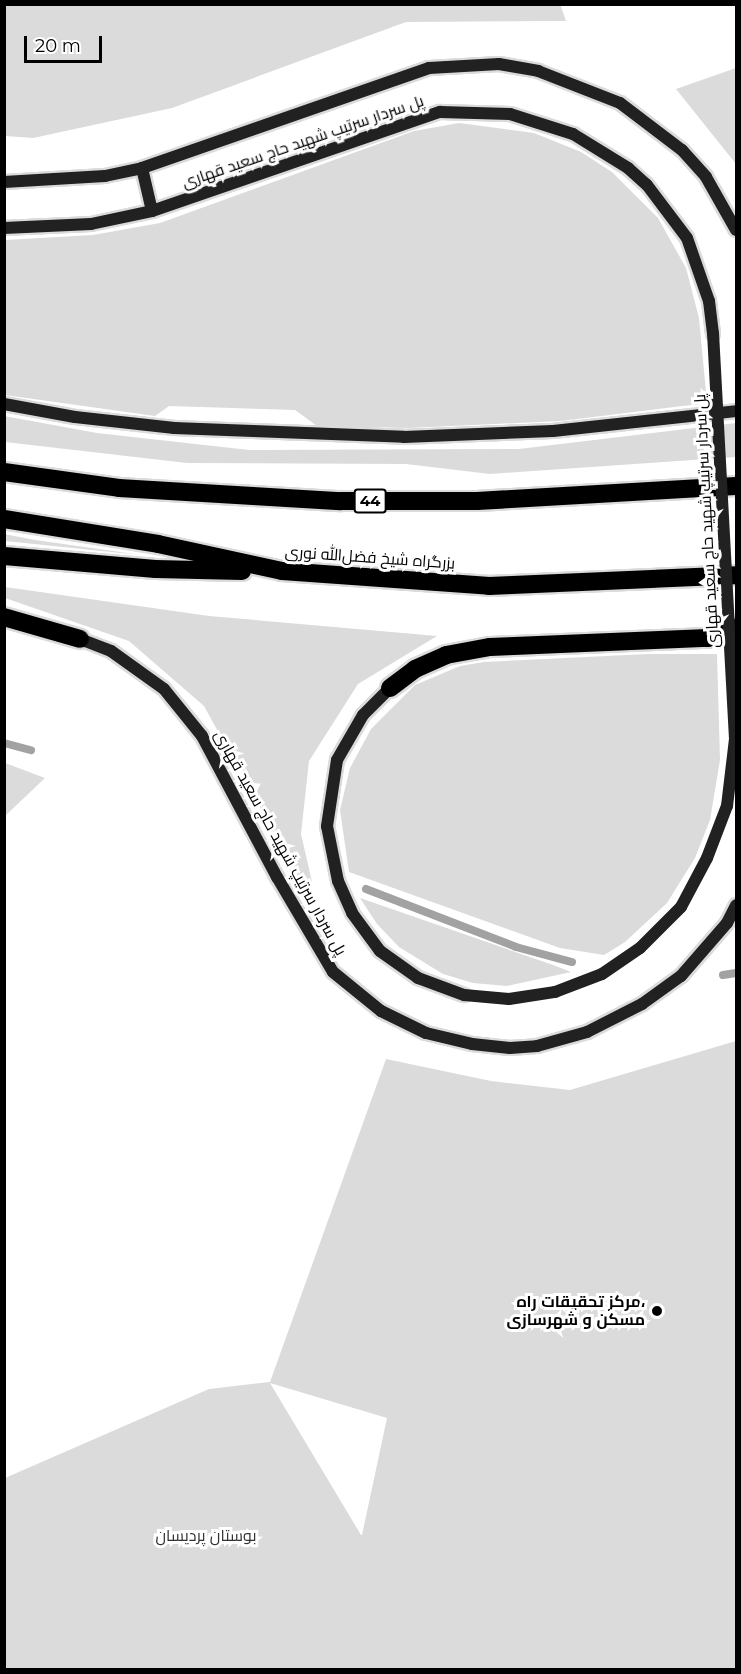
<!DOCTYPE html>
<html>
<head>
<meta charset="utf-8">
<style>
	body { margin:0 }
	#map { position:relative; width:741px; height:1674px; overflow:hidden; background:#fff; font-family:Montserrat,Cairo,sans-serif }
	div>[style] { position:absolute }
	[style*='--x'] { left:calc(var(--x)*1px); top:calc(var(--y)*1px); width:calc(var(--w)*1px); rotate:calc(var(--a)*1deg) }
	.green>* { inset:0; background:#dbdbdb }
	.stream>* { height:8px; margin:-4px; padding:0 4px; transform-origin:4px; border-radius:4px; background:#a2a2a2 }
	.roads { filter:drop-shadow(2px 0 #dbdbdb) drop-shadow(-2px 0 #dbdbdb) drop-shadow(0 2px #dbdbdb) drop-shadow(0 -2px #dbdbdb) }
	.secondary>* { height:12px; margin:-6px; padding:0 6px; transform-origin:6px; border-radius:6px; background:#212121 }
	.highway>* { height:18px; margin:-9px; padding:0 9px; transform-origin:9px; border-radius:9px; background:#000 }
	.secondary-bridge>* { height:12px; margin:-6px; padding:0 6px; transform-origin:6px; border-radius:6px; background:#212121 }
	.dots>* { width:16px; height:16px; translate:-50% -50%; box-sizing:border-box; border:3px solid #fff; border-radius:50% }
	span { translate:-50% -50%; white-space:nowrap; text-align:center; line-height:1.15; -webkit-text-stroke:6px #fff; paint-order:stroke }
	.shield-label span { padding:2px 4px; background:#fff; border:2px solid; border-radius:4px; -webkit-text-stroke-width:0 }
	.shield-label { font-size:15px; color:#000; font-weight:700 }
	.street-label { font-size:16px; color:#000 }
	.poi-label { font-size:16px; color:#000; font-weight:700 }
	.right { translate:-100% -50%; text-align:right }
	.park-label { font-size:16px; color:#323232 }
	.frame { position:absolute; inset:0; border:6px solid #000; pointer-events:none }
	.scale { position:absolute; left:24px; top:36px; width:78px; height:27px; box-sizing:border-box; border:3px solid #000; border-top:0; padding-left:8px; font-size:18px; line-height:21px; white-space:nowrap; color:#000; -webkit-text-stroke:4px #fff; paint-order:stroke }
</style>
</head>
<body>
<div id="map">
	<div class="green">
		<i style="clip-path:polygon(560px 4px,566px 21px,406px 22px,172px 108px,33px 138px,5px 136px,5px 5px)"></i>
		<i style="clip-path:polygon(736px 68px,736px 164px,676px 89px)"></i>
		<i style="clip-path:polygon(459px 123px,534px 133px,581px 152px,612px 172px,658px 218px,686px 268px,699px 318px,707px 403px,561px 421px,409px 428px,317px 426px,295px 410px,169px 406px,155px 416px,5px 395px,5px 240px,93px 235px,160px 223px,414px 131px)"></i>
		<i style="clip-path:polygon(4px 416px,97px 433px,249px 450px,519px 449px,736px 423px,736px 457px,490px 474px,406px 464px,187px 463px,5px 442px)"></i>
		<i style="clip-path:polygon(4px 534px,35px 540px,141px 555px,5px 541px)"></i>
		<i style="clip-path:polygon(5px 587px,209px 616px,437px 636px,358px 684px,309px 761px,301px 834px,313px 886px,303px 886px,204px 706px,129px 641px,5px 598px)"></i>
		<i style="clip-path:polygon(648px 654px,717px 654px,720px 760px,710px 820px,695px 858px,667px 903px,625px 942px,604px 955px,560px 948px,349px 872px,340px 810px,350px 768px,371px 729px,415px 685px,460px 666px,484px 662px)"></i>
		<i style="clip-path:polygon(5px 763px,45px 778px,5px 816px,4px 763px)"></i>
		<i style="clip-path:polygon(360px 898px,553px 965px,571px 972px,507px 986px,473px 983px,443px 974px,399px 947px,377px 924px)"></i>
		<i style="clip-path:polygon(evenodd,736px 1041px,736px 1669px,5px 1669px,5px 1478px,209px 1389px,270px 1382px,386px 1059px,491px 1081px,570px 1090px,736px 1041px,270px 1383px,387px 1418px,362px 1535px,361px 1535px,270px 1383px)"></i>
	</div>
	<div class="stream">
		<i style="--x:4;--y:743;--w:28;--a:15"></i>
		<i style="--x:366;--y:889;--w:161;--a:21.1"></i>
		<i style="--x:516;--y:947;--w:58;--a:15"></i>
		<i style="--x:723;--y:975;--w:13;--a:-9"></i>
	</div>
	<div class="roads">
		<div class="secondary">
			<i style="--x:142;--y:168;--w:44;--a:76.9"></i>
			<i style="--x:4;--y:182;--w:101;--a:-3.4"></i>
			<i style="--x:105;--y:176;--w:38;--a:-12"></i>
			<i style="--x:142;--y:168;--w:304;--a:-19.2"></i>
			<i style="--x:429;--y:68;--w:70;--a:-3.3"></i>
			<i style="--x:499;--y:64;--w:40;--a:10"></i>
			<i style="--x:538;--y:71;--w:88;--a:21.3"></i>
			<i style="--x:620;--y:103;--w:78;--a:37.2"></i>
			<i style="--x:682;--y:150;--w:36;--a:48"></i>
			<i style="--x:706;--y:177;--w:61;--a:60.5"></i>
			<i style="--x:4;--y:228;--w:87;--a:-2.6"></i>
			<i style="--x:91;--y:224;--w:62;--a:-12"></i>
			<i style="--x:152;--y:211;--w:305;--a:-19"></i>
			<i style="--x:440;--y:112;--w:70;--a:1.6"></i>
			<i style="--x:510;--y:114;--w:66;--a:17.6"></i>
			<i style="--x:573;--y:134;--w:65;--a:31.7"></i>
			<i style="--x:628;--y:168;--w:25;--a:42"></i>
			<i style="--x:647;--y:185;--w:66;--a:53"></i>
			<i style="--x:687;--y:238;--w:67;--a:70.8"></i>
			<i style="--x:709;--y:301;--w:33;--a:83"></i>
			<i style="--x:4;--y:404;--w:72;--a:10.4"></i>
			<i style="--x:75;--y:417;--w:100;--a:6.3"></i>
			<i style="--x:174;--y:428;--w:230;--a:2.2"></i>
			<i style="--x:404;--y:437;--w:149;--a:-2.3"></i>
			<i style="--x:553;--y:431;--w:184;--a:-6.2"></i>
			<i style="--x:80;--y:639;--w:33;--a:21"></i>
			<i style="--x:111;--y:651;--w:65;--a:35.6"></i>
			<i style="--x:164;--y:689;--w:60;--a:51"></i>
			<i style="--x:202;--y:736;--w:160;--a:62"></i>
			<i style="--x:277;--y:877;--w:110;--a:59.5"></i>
			<i style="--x:333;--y:972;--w:62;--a:39.1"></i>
			<i style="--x:381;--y:1011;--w:50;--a:26.1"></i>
			<i style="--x:426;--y:1033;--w:47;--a:13.4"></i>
			<i style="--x:472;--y:1044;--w:38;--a:6"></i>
			<i style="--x:510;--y:1048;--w:27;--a:-4"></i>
			<i style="--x:537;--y:1046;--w:52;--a:-15.6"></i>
			<i style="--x:587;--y:1032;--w:62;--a:-27"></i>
			<i style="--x:642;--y:1004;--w:48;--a:-35.7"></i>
			<i style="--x:681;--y:976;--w:70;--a:-49"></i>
			<i style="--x:727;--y:923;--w:20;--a:-63"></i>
			<i style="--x:390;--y:688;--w:38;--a:135"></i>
			<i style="--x:363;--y:715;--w:52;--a:120"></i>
			<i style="--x:337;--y:760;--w:67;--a:98.6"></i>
			<i style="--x:327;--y:826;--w:56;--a:78.7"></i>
			<i style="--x:338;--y:881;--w:35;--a:66"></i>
			<i style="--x:352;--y:913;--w:47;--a:53.6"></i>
			<i style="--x:380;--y:951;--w:47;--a:35.4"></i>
			<i style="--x:418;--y:978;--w:49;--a:20.3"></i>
		</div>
		<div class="highway">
			<i style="--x:4;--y:472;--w:116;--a:7.9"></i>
			<i style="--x:119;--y:488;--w:222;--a:3.4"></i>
			<i style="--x:341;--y:501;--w:136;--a:0"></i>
			<i style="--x:477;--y:501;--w:259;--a:-3.3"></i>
			<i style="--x:4;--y:519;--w:156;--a:9.2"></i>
			<i style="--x:158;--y:544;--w:127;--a:12.3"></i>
			<i style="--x:282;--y:571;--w:208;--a:4.1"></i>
			<i style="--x:489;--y:586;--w:247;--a:-2.5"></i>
			<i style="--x:4;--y:556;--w:152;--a:4.9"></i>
			<i style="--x:155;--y:569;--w:87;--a:1.3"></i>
			<i style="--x:4;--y:617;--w:79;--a:16.1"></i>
			<i style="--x:390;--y:688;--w:31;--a:-37"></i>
			<i style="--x:415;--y:669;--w:34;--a:-24"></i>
			<i style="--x:446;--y:655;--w:45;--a:-10.3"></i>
			<i style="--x:490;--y:647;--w:218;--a:-2.4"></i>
			<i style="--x:708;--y:638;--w:30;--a:-20"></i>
		</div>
	</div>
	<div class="secondary-bridge">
		<i style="--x:464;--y:995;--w:45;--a:5.1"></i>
		<i style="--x:509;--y:999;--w:47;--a:-8.7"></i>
		<i style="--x:555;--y:992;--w:50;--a:-21"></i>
		<i style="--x:602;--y:974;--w:46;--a:-34.4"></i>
		<i style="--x:640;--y:948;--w:58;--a:-45"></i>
		<i style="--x:681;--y:907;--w:55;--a:-62"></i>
		<i style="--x:707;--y:858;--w:56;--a:-69"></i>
		<i style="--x:727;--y:806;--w:67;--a:-83.2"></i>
		<i style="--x:735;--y:739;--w:406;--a:-93.1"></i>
	</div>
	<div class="dots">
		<i style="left:657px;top:1311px;background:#000"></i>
	</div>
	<div class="shield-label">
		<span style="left:370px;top:501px">44</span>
	</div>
	<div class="street-label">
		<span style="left:303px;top:142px;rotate:-19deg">پل سردار سرتیپ شهید حاج سعید قهاری</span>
		<span style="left:707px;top:521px;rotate:-93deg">پل سردار سرتیپ شهید حاج سعید قهاری</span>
		<span style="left:370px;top:558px;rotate:4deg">بزرگراه شیخ فضل‌الله نوری</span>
		<span style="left:280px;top:843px;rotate:61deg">پل سردار سرتیپ شهید حاج سعید قهاری</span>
	</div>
	<div class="poi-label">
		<span class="right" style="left:645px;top:1311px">مرکز تحقیقات راه،<br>مسکن و شهرسازی</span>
	</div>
	<div class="park-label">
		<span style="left:206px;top:1536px">بوستان پردیسان</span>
	</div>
	<div class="frame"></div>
	<div class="scale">20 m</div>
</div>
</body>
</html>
